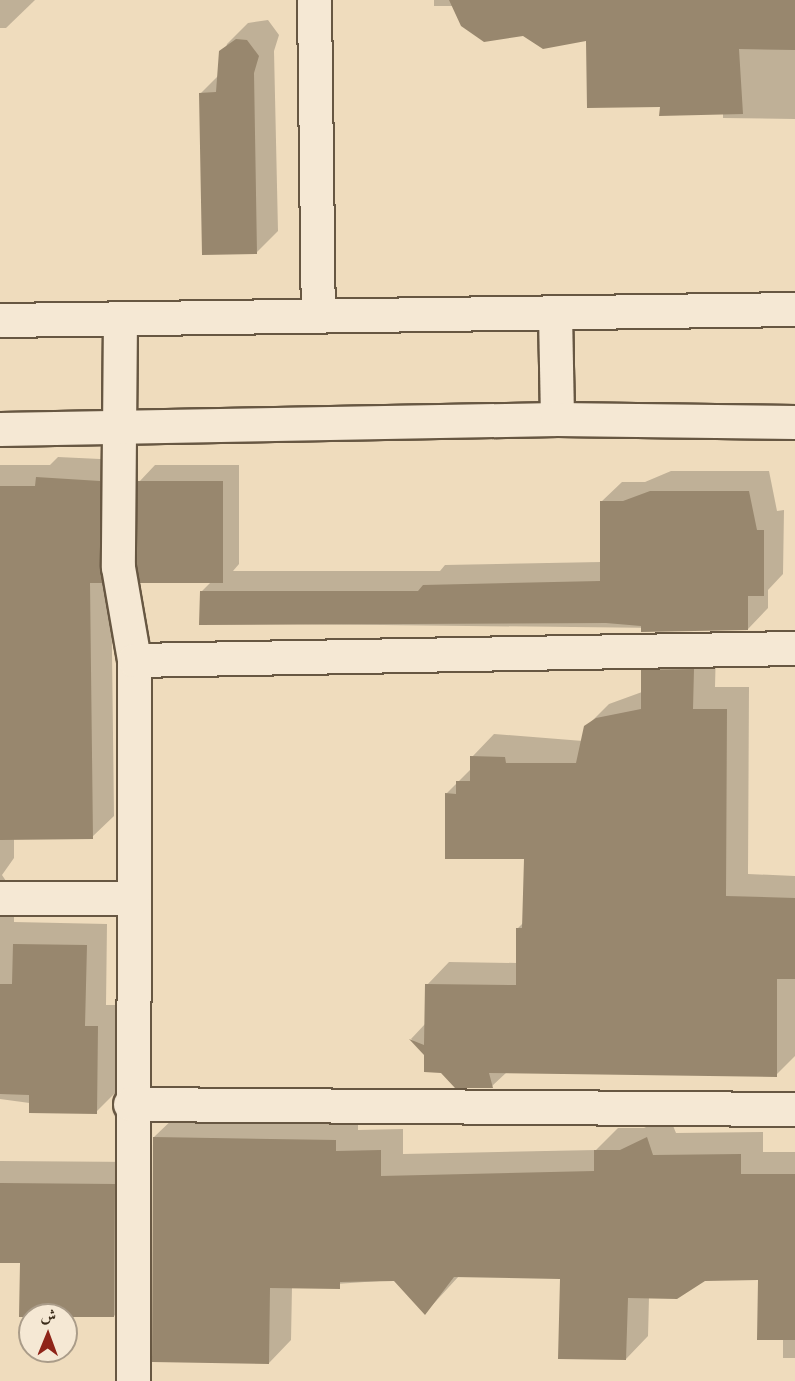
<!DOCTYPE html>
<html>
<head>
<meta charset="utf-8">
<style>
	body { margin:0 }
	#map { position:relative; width:795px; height:1381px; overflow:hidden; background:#efdcbd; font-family:Vollkorn,Amiri,serif }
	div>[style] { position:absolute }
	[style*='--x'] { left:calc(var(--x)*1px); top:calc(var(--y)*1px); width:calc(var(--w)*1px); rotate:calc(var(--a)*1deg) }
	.shadow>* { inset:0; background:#0003 }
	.building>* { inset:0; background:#98876e; transform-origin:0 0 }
	.roads { filter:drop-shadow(2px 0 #675742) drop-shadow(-2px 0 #675742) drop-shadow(0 2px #675742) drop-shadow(0 -2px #675742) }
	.minor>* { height:33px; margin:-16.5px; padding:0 16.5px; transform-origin:16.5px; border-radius:16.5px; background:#f5e8d4 }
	span { translate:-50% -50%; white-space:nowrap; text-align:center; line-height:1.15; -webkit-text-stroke:4.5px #f5e8d4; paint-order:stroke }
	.north { position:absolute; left:18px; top:1303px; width:60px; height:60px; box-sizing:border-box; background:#f5e8d4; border:2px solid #aa9c89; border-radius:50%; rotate:1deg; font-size:16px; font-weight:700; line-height:24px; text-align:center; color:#3a2b19 }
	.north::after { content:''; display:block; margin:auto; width:21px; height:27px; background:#8f2418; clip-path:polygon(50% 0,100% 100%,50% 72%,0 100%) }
</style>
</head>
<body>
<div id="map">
	<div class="shadow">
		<i style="clip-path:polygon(0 0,35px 0,6px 28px,0 28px)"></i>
		<i style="clip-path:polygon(434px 0,795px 0,795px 119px,723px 118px,723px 113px,661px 105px,587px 39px,524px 34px,454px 6px,434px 6px)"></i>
		<i style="clip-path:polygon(268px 20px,279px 35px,274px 51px,278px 231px,257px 252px,201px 93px,219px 75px,227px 44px,248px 23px)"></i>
		<i style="clip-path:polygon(58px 457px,121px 460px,111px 571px,114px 816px,92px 837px,14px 838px,14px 858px,2px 875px,14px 893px,14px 922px,107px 924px,106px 1005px,119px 1005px,117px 1091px,96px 1112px,0 1099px,0 465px,50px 465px)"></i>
		<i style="clip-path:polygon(155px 465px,239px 465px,239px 564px,233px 571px,440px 571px,445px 565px,601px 562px,601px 502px,622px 482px,645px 482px,671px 471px,769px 471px,777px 511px,784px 510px,783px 574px,768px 590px,768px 608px,748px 629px,201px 623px,201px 592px,212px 581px,139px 482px)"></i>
		<i style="clip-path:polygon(716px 647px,715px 687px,749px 687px,748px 874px,795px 876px,795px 1056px,776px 1075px,507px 1072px,492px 1086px,426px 1055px,411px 1039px,426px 1023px,427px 985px,449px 962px,517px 963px,517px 929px,524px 922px,525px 858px,446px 794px,472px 768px,472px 757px,494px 734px,583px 741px,586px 727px,609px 704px,642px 692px,642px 670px,665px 648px)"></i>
		<i style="clip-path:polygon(177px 1115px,358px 1118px,358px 1130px,403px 1129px,403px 1154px,596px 1150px,618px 1128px,644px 1128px,669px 1116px,676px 1133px,763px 1132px,763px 1152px,795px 1152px,795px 1358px,783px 1358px,783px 1339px,759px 1278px,705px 1280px,649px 1297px,648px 1336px,626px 1359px,561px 1277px,459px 1276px,425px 1313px,394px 1280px,292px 1287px,291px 1340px,269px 1363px,154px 1137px)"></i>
		<i style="clip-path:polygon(0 1161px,137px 1162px,137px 1293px,114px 1316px,21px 1262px,0 1262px)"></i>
	</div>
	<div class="building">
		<i style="clip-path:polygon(449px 0,795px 0,795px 50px,739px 49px,743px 114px,659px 116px,660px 107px,587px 108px,586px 41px,543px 49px,523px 36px,484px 42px,461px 26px)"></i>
		<i style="clip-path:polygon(236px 39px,247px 40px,259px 56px,254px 73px,257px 254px,202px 255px,199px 93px,216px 92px,219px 51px)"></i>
		<i style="clip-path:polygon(36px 477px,100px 481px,102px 583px,90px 583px,93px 839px,0 840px,0 486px,35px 486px)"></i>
		<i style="left:137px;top:481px;width:86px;height:102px"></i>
		<i style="clip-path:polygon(650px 491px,749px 491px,757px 530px,764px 530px,764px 596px,748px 596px,748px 630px,641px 632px,641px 626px,606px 623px,199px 625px,200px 591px,418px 591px,423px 585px,600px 581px,600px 501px,623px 501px)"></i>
		<i style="clip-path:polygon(694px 669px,693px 709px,727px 709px,726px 896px,795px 898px,795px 979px,777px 979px,777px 1077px,489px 1073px,493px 1088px,455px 1088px,441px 1073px,424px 1072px,424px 1055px,409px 1039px,424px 1045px,425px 984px,516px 985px,516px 928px,522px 928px,524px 859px,445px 859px,445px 793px,456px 794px,456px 781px,470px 781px,470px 756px,505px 757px,506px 763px,576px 763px,584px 726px,596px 718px,641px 709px,641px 670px)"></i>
		<i style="clip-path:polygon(13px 944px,87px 945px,85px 1026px,98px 1026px,97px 1114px,29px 1113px,29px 1095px,0 1094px,0 984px,12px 984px)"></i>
		<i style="clip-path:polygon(153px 1137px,336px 1140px,336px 1151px,381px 1150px,381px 1176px,594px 1171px,594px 1150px,620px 1150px,647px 1137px,653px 1155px,741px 1154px,741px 1174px,795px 1174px,795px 1340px,757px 1340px,758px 1280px,705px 1281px,677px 1299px,628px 1298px,626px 1360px,558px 1359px,560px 1279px,454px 1277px,425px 1315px,394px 1281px,340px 1282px,340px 1289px,270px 1288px,269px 1364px,152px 1362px)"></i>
		<i style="clip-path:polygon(0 1183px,115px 1184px,114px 1317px,19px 1317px,20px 1263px,0 1263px)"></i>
	</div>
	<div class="roads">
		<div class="minor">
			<i style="--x:314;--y:0;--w:316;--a:89.3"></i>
			<i style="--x:555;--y:313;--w:106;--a:88.9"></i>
			<i style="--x:120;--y:318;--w:249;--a:90.5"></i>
			<i style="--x:118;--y:567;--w:94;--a:80.2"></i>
			<i style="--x:134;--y:660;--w:721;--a:90.08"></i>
			<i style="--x:0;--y:320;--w:795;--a:-0.79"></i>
			<i style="--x:0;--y:429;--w:557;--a:-1.03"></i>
			<i style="--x:557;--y:419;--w:238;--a:0.7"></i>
			<i style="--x:134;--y:660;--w:661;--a:-1.04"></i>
			<i style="--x:0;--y:898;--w:132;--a:0"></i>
			<i style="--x:130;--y:1104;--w:665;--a:0.43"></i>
		</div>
	</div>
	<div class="north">ش</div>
</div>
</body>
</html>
